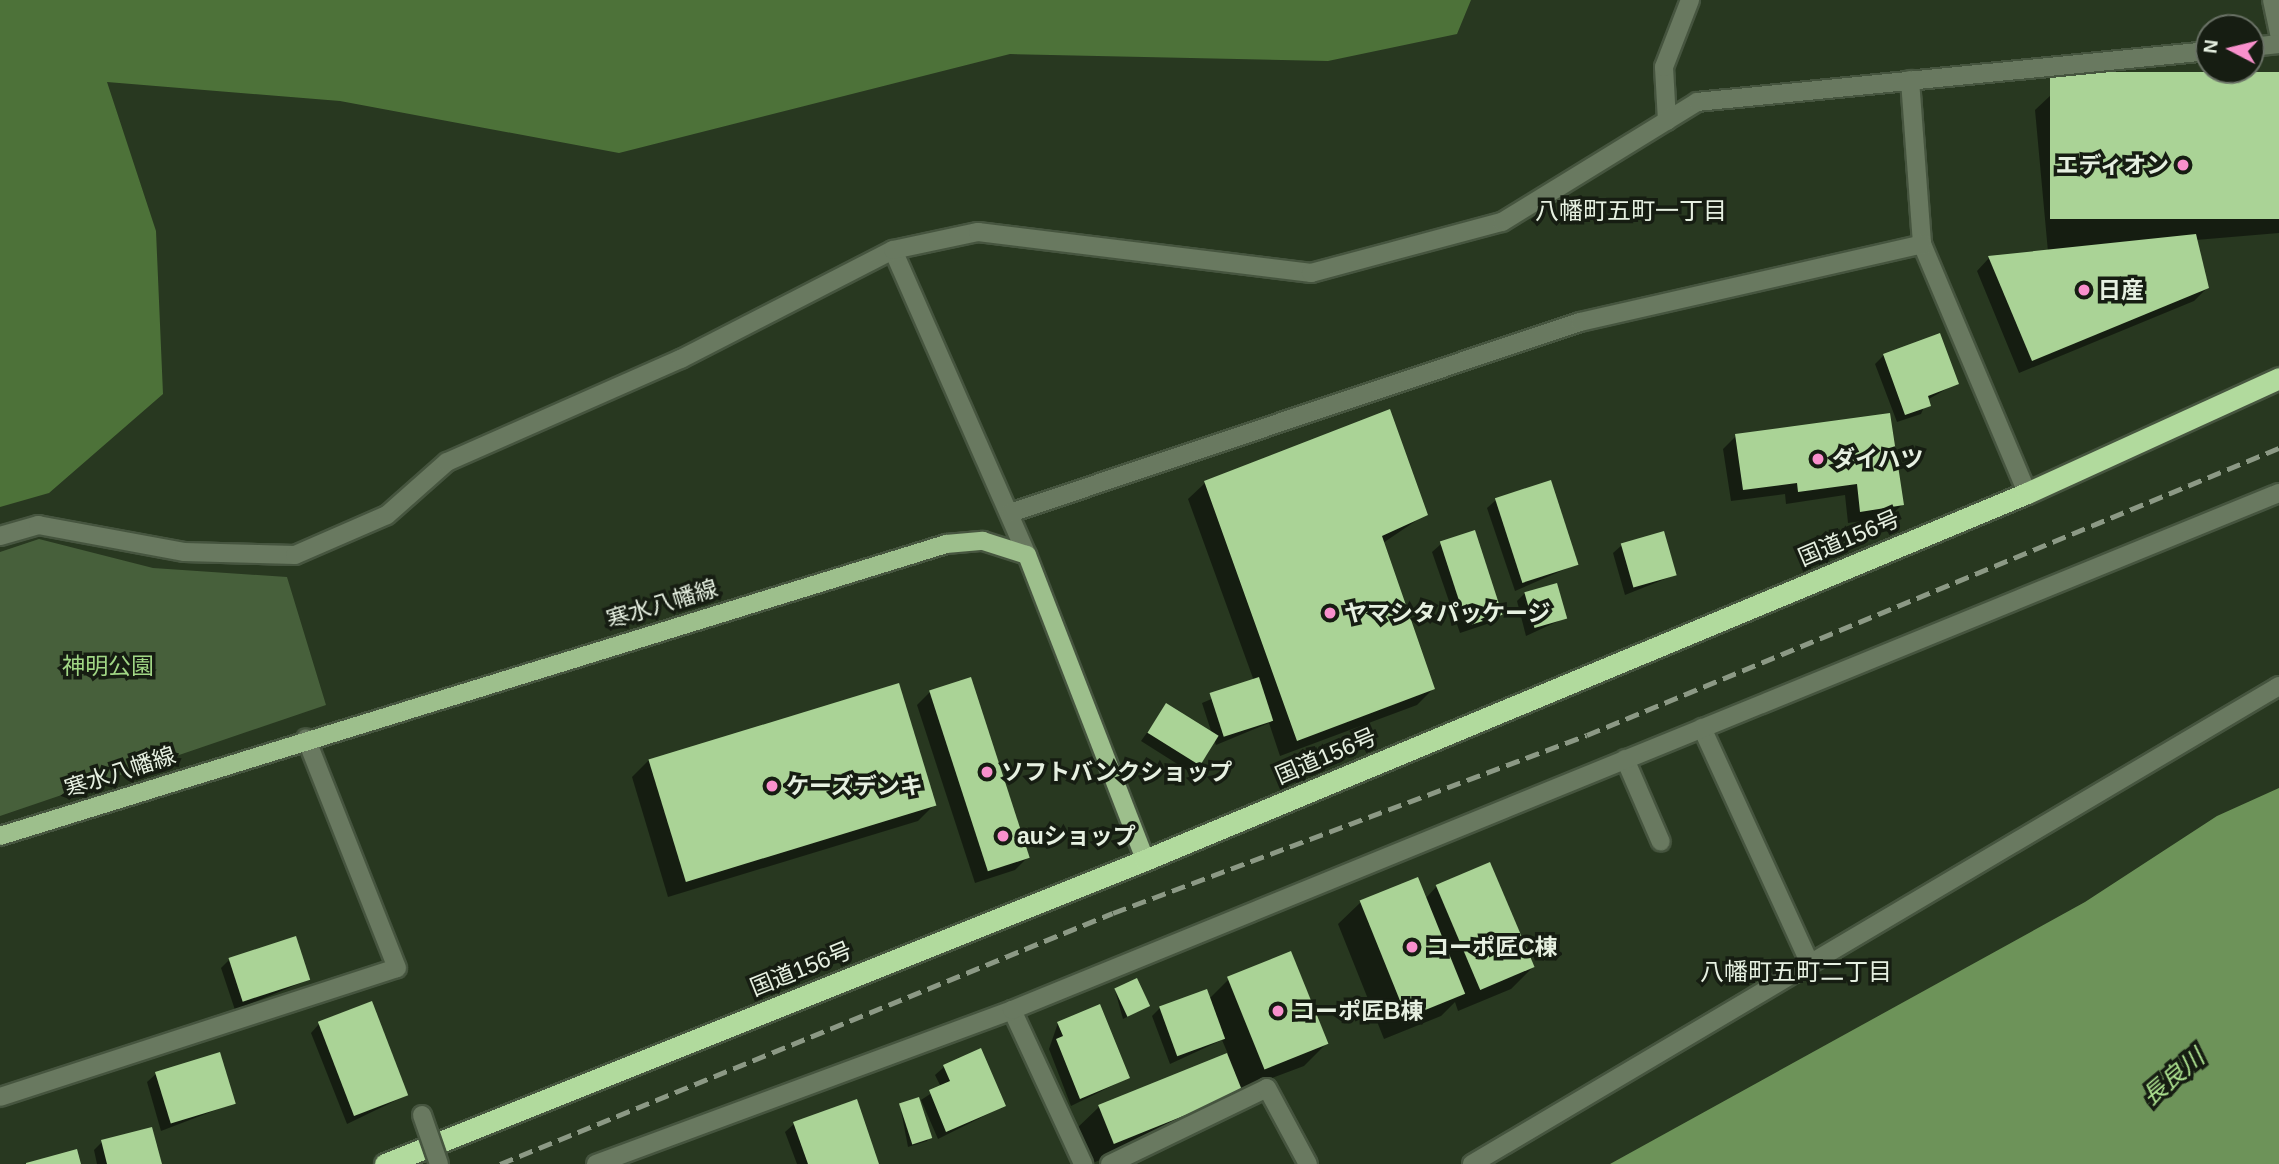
<!DOCTYPE html>
<html>
<head>
<meta charset="utf-8">
<style>
	body { margin:0 }
	#map { position:relative; width:2279px; height:1164px; overflow:hidden; background:#283820; font-family:Helvetica,"Noto Sans JP",sans-serif }
	div>[style] { position:absolute }
	[style*='--x'] { left:calc(var(--x)*1px); top:calc(var(--y)*1px); width:calc(var(--w)*1px); rotate:calc(var(--a)*1deg) }
	.green>* { inset:0; background:#47603b }
	.forest>* { inset:0; background:#4d7239 }
	.water>* { inset:0; background:#6d9359 }
	.shadow>* { inset:0; background:#0007 }
	.building>* { inset:0; background:#aad396; transform-origin:0 0 }
	.roads { filter:drop-shadow(2px 0 #46553f) drop-shadow(-2px 0 #46553f) drop-shadow(0 2px #46553f) drop-shadow(0 -2px #46553f) }
	.minor>* { height:18px; margin:-9px; padding:0 9px; transform-origin:9px; border-radius:9px; background:#697960 }
	.major>* { height:18px; margin:-9px; padding:0 9px; transform-origin:9px; border-radius:9px; background:#9dbf8c }
	.highway>* { height:21px; margin:-10.5px; padding:0 10.5px; transform-origin:10.5px; border-radius:10.5px; background:#b1da9d }
	.rail>* { height:5px; margin-top:-2.5px; transform-origin:0; background:repeating-linear-gradient(90deg,#8c9985 0 14px,transparent 0 21px) }
	.bridges { filter:drop-shadow(2px 0 #46553f) drop-shadow(-2px 0 #46553f) drop-shadow(0 2px #46553f) drop-shadow(0 -2px #46553f) }
	.minor-bridge>* { height:18px; margin:-9px; padding:0 9px; transform-origin:9px; border-radius:9px; background:#697960 }
	.dots>* { width:19px; height:19px; translate:-50% -50%; box-sizing:border-box; border:4px solid #161d12; border-radius:50% }
	span { translate:-50% -50%; white-space:nowrap; text-align:center; line-height:1.15; -webkit-text-stroke:7px #161d12; paint-order:stroke }
	.poi-label { font-size:23px; color:#e6f0e1; font-weight:700 }
	.right { translate:-100% -50%; text-align:right }
	.left { translate:0 -50%; text-align:left }
	.street-label { font-size:23px; color:#e6f0e1 }
	.park-label { font-size:23px; color:#a1d785 }
	.neighbourhood-label { font-size:24px; color:#e6f0e1 }
	.water-label { font-size:24px; color:#afe592; font-style:italic }
	.north { position:absolute; left:2195px; top:14px; width:70px; height:70px; box-sizing:border-box; background:#161d12; border:2px solid #697165; border-radius:50%; rotate:277deg; font-size:19px; font-weight:700; line-height:28px; text-align:center; color:#e6f0e1 }
	.north::after { content:''; display:block; margin:auto; width:24px; height:32px; background:#f890cc; clip-path:polygon(50% 0,100% 100%,50% 72%,0 100%) }
</style>
</head>
<body>
<div id="map">
	<div class="green">
		<i style="clip-path:polygon(39px 539px,153px 568px,287px 577px,326px 705px,0 816px,0 552px)"></i>
	</div>
	<div class="forest">
		<i style="clip-path:polygon(0 0,1471px 0,1457px 34px,1328px 61px,1010px 54px,619px 153px,340px 101px,107px 82px,156px 231px,163px 394px,49px 493px,0 507px)"></i>
	</div>
	<div class="water">
		<i style="clip-path:polygon(2279px 788px,2279px 1164px,1610px 1164px,2085px 902px,2217px 816px)"></i>
	</div>
	<div class="shadow">
		<i style="clip-path:polygon(2279px 74px,2279px 233px,2196px 240px,2207px 288px,2194px 301px,2019px 373px,1977px 271px,1989px 258px,2048px 252px,2035px 110px,2052px 94px)"></i>
		<i style="clip-path:polygon(1884px 355px,1957px 383px,1927px 400px,1921px 414px,1897px 422px,1875px 364px)"></i>
		<i style="clip-path:polygon(1889px 415px,1902px 505px,1889px 517px,1848px 523px,1845px 495px,1786px 504px,1785px 494px,1731px 501px,1723px 449px,1736px 436px)"></i>
		<i style="clip-path:polygon(1205px 483px,1426px 514px,1383px 543px,1433px 689px,1417px 705px,1280px 756px,1269px 723px,1216px 745px,1214px 739px,1190px 772px,1141px 741px,1166px 706px,1212px 734px,1202px 703px,1254px 681px,1188px 499px)"></i>
		<i style="clip-path:polygon(1496px 500px,1577px 564px,1515px 591px,1487px 508px)"></i>
		<i style="clip-path:polygon(1441px 544px,1501px 614px,1493px 622px,1460px 633px,1432px 552px)"></i>
		<i style="clip-path:polygon(1622px 545px,1675px 575px,1625px 595px,1613px 553px)"></i>
		<i style="clip-path:polygon(1525px 593px,1565px 618px,1526px 636px,1517px 601px)"></i>
		<i style="clip-path:polygon(930px 692px,1028px 857px,1015px 870px,975px 883px,917px 705px)"></i>
		<i style="clip-path:polygon(649px 760px,934px 805px,918px 821px,668px 897px,632px 777px)"></i>
		<i style="clip-path:polygon(1437px 886px,1533px 967px,1511px 989px,1458px 1011px,1455px 1002px,1441px 1016px,1384px 1039px,1338px 924px,1361px 902px,1425px 899px)"></i>
		<i style="clip-path:polygon(229px 960px,308px 980px,235px 1010px,221px 968px)"></i>
		<i style="clip-path:polygon(1229px 979px,1326px 1044px,1304px 1066px,1243px 1089px,1218px 1114px,1090px 1164px,1076px 1129px,1099px 1107px,1228px 1054px,1222px 1040px,1170px 1064px,1152px 1016px,1160px 1008px,1209px 999px)"></i>
		<i style="clip-path:polygon(1115px 990px,1148px 1006px,1123px 1019px)"></i>
		<i style="clip-path:polygon(1058px 1023px,1128px 1078px,1071px 1106px,1049px 1049px)"></i>
		<i style="clip-path:polygon(319px 1024px,407px 1095px,347px 1124px,311px 1033px)"></i>
		<i style="clip-path:polygon(980px 1050px,1004px 1106px,938px 1139px,921px 1100px,941px 1087px,935px 1075px,944px 1067px)"></i>
		<i style="clip-path:polygon(156px 1074px,234px 1103px,161px 1131px,147px 1082px)"></i>
		<i style="clip-path:polygon(900px 1105px,930px 1137px,927px 1141px,908px 1147px)"></i>
		<i style="clip-path:polygon(794px 1124px,878px 1164px,797px 1164px,785px 1132px)"></i>
		<i style="clip-path:polygon(102px 1142px,160px 1164px,97px 1164px,94px 1150px)"></i>
	</div>
	<div class="building">
		<i style="left:2279px;top:72px;width:147px;height:229px;rotate:90deg"></i>
		<i style="clip-path:polygon(2196px 234px,2209px 288px,2032px 361px,1988px 256px)"></i>
		<i style="clip-path:polygon(1940px 333px,1959px 384px,1928px 396px,1931px 406px,1905px 415px,1883px 354px)"></i>
		<i style="clip-path:polygon(1390px 409px,1428px 515px,1382px 536px,1435px 689px,1297px 741px,1204px 481px)"></i>
		<i style="clip-path:polygon(1890px 413px,1904px 505px,1860px 512px,1857px 484px,1798px 492px,1797px 483px,1743px 490px,1735px 434px)"></i>
		<i style="left:1551px;top:480px;width:89px;height:59px;rotate:72deg"></i>
		<i style="left:1475px;top:530px;width:89px;height:37px;rotate:72deg"></i>
		<i style="left:1664px;top:531px;width:46px;height:45px;rotate:74deg"></i>
		<i style="left:1557px;top:583px;width:37px;height:34px;rotate:74deg"></i>
		<i style="left:971px;top:677px;width:190px;height:44px;rotate:72deg"></i>
		<i style="left:1259px;top:677px;width:46px;height:52px;rotate:72deg"></i>
		<i style="left:899px;top:683px;width:128px;height:262px;rotate:73deg"></i>
		<i style="left:1166px;top:703px;width:62px;height:35px;rotate:32deg"></i>
		<i style="left:1490px;top:862px;width:114px;height:59px;rotate:67deg"></i>
		<i style="left:1418px;top:877px;width:126px;height:63px;rotate:68deg"></i>
		<i style="left:296px;top:936px;width:46px;height:71px;rotate:72deg"></i>
		<i style="left:1291px;top:951px;width:100px;height:69px;rotate:68deg"></i>
		<i style="left:1137px;top:978px;width:31px;height:25px;rotate:65deg"></i>
		<i style="left:1207px;top:989px;width:53px;height:51px;rotate:70deg"></i>
		<i style="left:372px;top:1001px;width:101px;height:58px;rotate:69deg"></i>
		<i style="clip-path:polygon(1100px 1004px,1130px 1078px,1080px 1099px,1056px 1039px,1063px 1036px,1057px 1022px)"></i>
		<i style="clip-path:polygon(981px 1048px,1006px 1106px,946px 1132px,929px 1090px,950px 1081px,943px 1065px)"></i>
		<i style="left:220px;top:1052px;width:54px;height:68px;rotate:73deg"></i>
		<i style="left:1227px;top:1053px;width:42px;height:139px;rotate:68deg"></i>
		<i style="left:919px;top:1097px;width:43px;height:21px;rotate:72deg"></i>
		<i style="clip-path:polygon(857px 1099px,879px 1164px,808px 1164px,793px 1122px)"></i>
		<i style="clip-path:polygon(152px 1127px,162px 1164px,107px 1164px,101px 1140px)"></i>
		<i style="clip-path:polygon(77px 1149px,81px 1164px,26px 1164px,26px 1163px)"></i>
	</div>
	<div class="roads">
		<div class="minor">
			<i style="--x:2272;--y:0;--w:34;--a:78"></i>
			<i style="--x:2251;--y:47;--w:28;--a:-6"></i>
			<i style="--x:1910;--y:80;--w:164;--a:85.8"></i>
			<i style="--x:1922;--y:244;--w:270;--a:67.1"></i>
			<i style="--x:1667;--y:121;--w:54;--a:-93.2"></i>
			<i style="--x:1664;--y:67;--w:72;--a:-68.8"></i>
			<i style="--x:893;--y:250;--w:333;--a:66.3"></i>
			<i style="--x:1010;--y:513;--w:601;--a:-18.53"></i>
			<i style="--x:1580;--y:322;--w:351;--a:-12.8"></i>
			<i style="--x:0;--y:536;--w:40;--a:-16"></i>
			<i style="--x:38;--y:525;--w:148;--a:10.5"></i>
			<i style="--x:184;--y:552;--w:111;--a:1.5"></i>
			<i style="--x:295;--y:555;--w:100;--a:-23.5"></i>
			<i style="--x:387;--y:515;--w:80;--a:-41.5"></i>
			<i style="--x:447;--y:462;--w:256;--a:-23.8"></i>
			<i style="--x:681;--y:359;--w:238;--a:-27.2"></i>
			<i style="--x:893;--y:250;--w:87;--a:-12"></i>
			<i style="--x:978;--y:232;--w:336;--a:7"></i>
			<i style="--x:1311;--y:273;--w:198;--a:-15"></i>
			<i style="--x:1502;--y:222;--w:229;--a:-31.6"></i>
			<i style="--x:1697;--y:102;--w:515;--a:-5.69"></i>
			<i style="--x:1702;--y:728;--w:260;--a:65.4"></i>
			<i style="--x:1625;--y:759;--w:90;--a:66.6"></i>
			<i style="--x:1012;--y:1010;--w:170;--a:65.2"></i>
			<i style="--x:0;--y:1097;--w:417;--a:-18"></i>
			<i style="--x:397;--y:968;--w:247;--a:-111.6"></i>
			<i style="--x:596;--y:1164;--w:444;--a:-20.3"></i>
			<i style="--x:1012;--y:1010;--w:1368;--a:-22.2"></i>
			<i style="--x:1110;--y:1164;--w:174;--a:-25.8"></i>
			<i style="--x:1267;--y:1088;--w:86;--a:61.7"></i>
			<i style="--x:1472;--y:1164;--w:938;--a:-30.64"></i>
		</div>
		<div class="major">
			<i style="--x:0;--y:836;--w:990;--a:-17.15"></i>
			<i style="--x:946;--y:544;--w:37;--a:-5"></i>
			<i style="--x:983;--y:541;--w:46;--a:17.7"></i>
			<i style="--x:1027;--y:555;--w:327;--a:68.8"></i>
		</div>
		<div class="highway">
			<i style="--x:385;--y:1164;--w:819;--a:-21.8"></i>
			<i style="--x:1145;--y:860;--w:955;--a:-22.59"></i>
			<i style="--x:2027;--y:493;--w:277;--a:-24.5"></i>
		</div>
	</div>
	<div class="rail">
		<i style="--x:500;--y:1164;--w:662;--a:-22.27"></i>
		<i style="--x:1113;--y:913;--w:506;--a:-20.58"></i>
		<i style="--x:1587;--y:735;--w:749;--a:-22.53"></i>
	</div>
	<div class="bridges">
		<div class="minor-bridge">
			<i style="--x:422;--y:1115;--w:52;--a:70.9"></i>
		</div>
	</div>
	<div class="dots">
		<i style="left:2183px;top:165px;background:#f890cc"></i>
		<i style="left:2084px;top:290px;background:#f890cc"></i>
		<i style="left:1818px;top:459px;background:#f890cc"></i>
		<i style="left:1330px;top:613px;background:#f890cc"></i>
		<i style="left:987px;top:772px;background:#f890cc"></i>
		<i style="left:772px;top:786px;background:#f890cc"></i>
		<i style="left:1003px;top:836px;background:#f890cc"></i>
		<i style="left:1412px;top:947px;background:#f890cc"></i>
		<i style="left:1278px;top:1011px;background:#f890cc"></i>
	</div>
	<div class="poi-label">
		<span class="right" style="left:2169px;top:165px">エディオン</span>
		<span class="left" style="left:2098px;top:290px">日産</span>
		<span class="left" style="left:1832px;top:459px">ダイハツ</span>
		<span class="left" style="left:1344px;top:613px">ヤマシタパッケージ</span>
		<span class="left" style="left:1001px;top:772px">ソフトバンクショップ</span>
		<span class="left" style="left:786px;top:786px">ケーズデンキ</span>
		<span class="left" style="left:1017px;top:836px">auショップ</span>
		<span class="left" style="left:1426px;top:947px">コーポ匠C棟</span>
		<span class="left" style="left:1292px;top:1011px">コーポ匠B棟</span>
	</div>
	<div class="street-label">
		<span style="left:1849px;top:538px;rotate:-23deg">国道156号</span>
		<span style="left:662px;top:604px;rotate:-17deg">寒水八幡線</span>
		<span style="left:1326px;top:756px;rotate:-23deg">国道156号</span>
		<span style="left:120px;top:772px;rotate:-18deg">寒水八幡線</span>
		<span style="left:801px;top:969px;rotate:-22deg">国道156号</span>
	</div>
	<div class="park-label">
		<span style="left:108px;top:666px">神明公園</span>
	</div>
	<div class="neighbourhood-label">
		<span style="left:1631px;top:211px">八幡町五町一丁目</span>
		<span style="left:1796px;top:972px">八幡町五町二丁目</span>
	</div>
	<div class="water-label">
		<span style="left:2173px;top:1077px;rotate:-40deg">長良川</span>
	</div>
	<div class="north">N</div>
</div>
</body>
</html>
